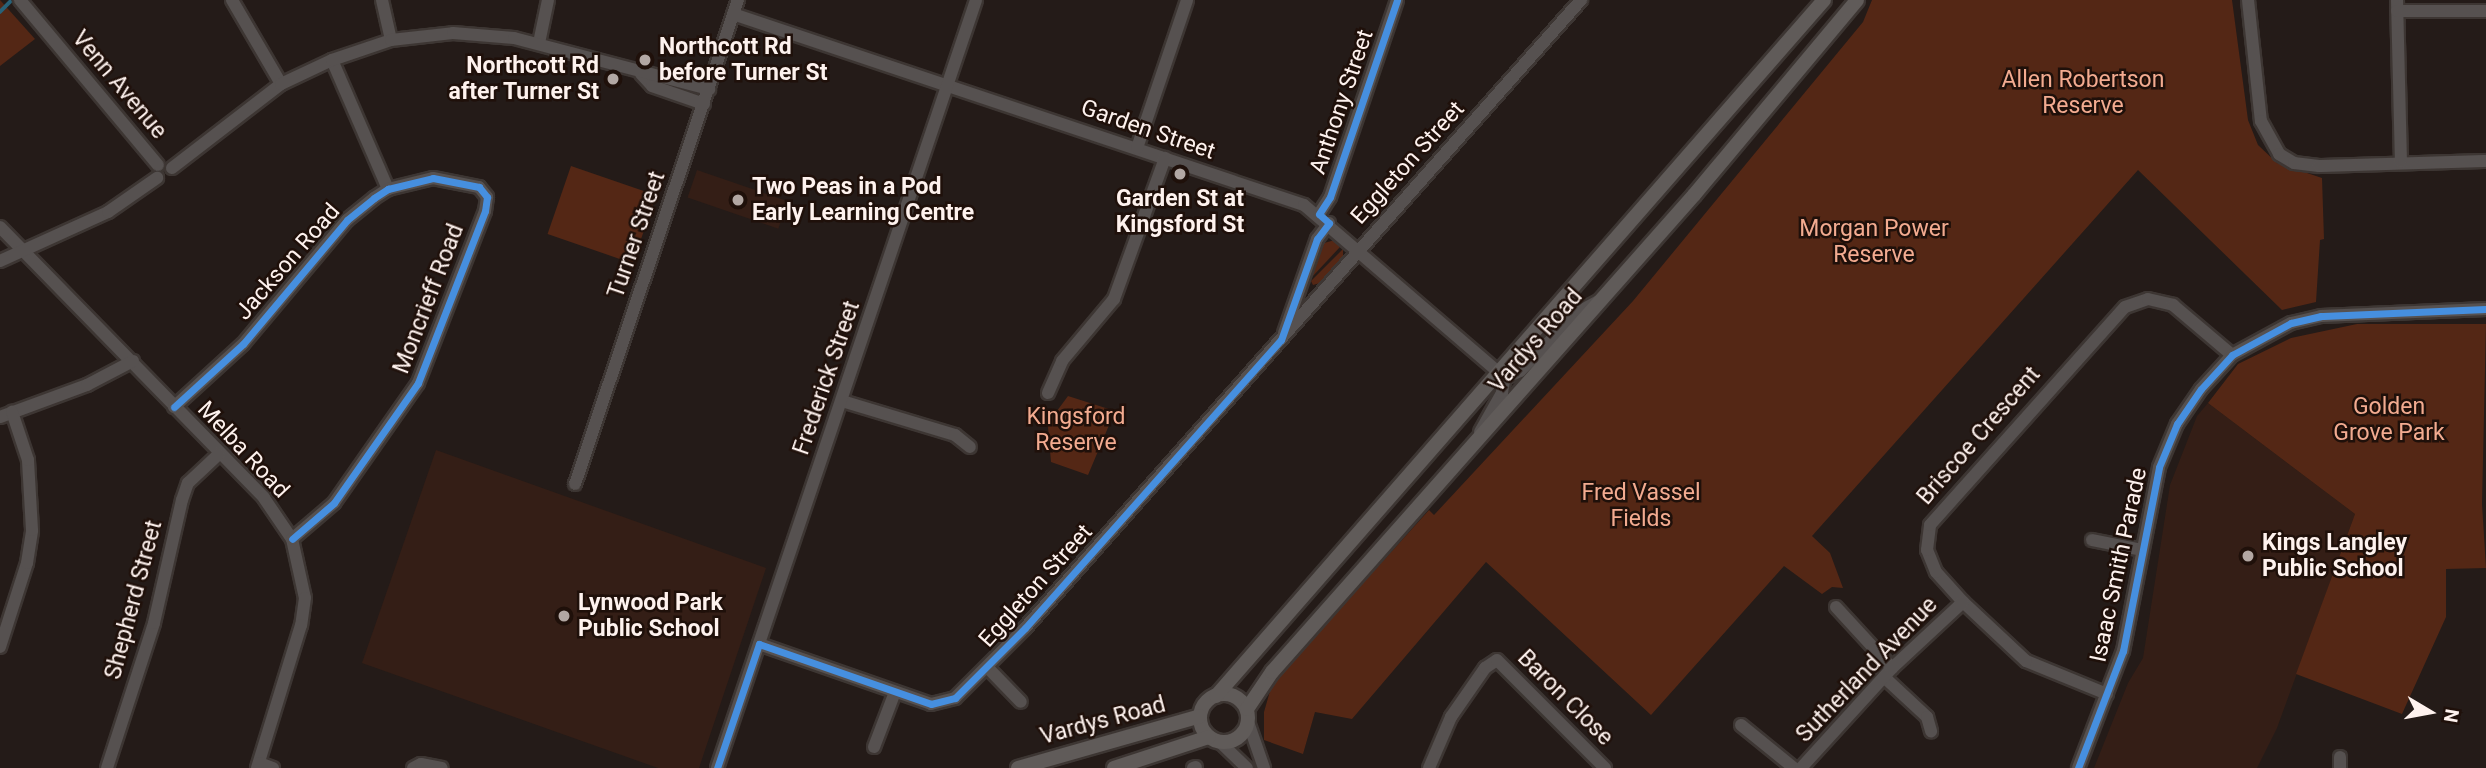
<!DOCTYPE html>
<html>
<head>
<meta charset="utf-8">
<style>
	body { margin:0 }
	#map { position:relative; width:2486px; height:768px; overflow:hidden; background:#241b18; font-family:Roboto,sans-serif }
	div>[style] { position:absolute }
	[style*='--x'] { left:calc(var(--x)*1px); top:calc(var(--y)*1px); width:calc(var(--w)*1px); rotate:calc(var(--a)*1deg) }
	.built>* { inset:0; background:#341e16; transform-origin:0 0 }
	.green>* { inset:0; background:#542715; transform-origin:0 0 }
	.stream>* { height:3.5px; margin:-1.75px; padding:0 1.75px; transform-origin:1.75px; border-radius:1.75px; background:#286178 }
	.roads { filter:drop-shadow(2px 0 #3d3633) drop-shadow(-2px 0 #3d3633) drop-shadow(0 2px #3d3633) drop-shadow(0 -2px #3d3633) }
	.minor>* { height:12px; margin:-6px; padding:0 6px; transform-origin:6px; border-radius:6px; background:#565150 }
	.major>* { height:14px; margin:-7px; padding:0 7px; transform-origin:7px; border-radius:7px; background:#605b59 }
	.major>.ring { margin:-7px; padding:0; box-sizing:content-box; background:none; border:14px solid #605b59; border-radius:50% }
	.cycleway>* { height:7px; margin:-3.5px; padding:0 3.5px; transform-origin:3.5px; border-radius:3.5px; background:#468fdf }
	.dots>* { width:19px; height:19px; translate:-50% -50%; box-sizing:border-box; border:4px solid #1f100a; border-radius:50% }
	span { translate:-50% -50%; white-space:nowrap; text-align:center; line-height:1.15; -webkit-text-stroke:5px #1f100a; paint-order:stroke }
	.poi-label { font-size:23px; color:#fef2ee; font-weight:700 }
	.left { translate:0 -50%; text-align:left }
	.right { translate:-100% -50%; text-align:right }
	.park-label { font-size:23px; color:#f3ab90 }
	.street-label { font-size:23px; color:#fef2ee }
	.north { position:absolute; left:2395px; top:677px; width:70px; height:70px; -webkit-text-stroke:5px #1f100a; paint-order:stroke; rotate:100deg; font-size:19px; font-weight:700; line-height:28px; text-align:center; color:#fef2ee }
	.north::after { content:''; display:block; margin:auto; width:24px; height:32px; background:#fef2ee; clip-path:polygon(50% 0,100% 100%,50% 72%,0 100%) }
</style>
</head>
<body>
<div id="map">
	<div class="built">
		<i style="left:697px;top:170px;width:96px;height:29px;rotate:19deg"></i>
		<i style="clip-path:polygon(2208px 403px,2355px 514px,2277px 728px,2257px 768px,2094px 768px,2128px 683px,2143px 658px,2170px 485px,2197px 416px)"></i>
		<i style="clip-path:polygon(436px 450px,766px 568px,699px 768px,658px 768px,362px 663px)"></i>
	</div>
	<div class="green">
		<i style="clip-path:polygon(0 0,35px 39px,0 66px)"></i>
		<i style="clip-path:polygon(1872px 0,2232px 0,2248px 120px,2258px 145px,2277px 163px,2322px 178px,2324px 239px,2320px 240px,2316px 302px,2282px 310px,2138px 170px,1812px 536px,1830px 553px,1843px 588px,1832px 587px,1822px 594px,1784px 566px,1651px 715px,1486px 562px,1352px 719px,1315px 712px,1303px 754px,1264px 740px,1264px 712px,1272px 684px,1429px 510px,1434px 515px,1633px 301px,1863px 22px)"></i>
		<i style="left:571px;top:166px;width:90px;height:72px;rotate:19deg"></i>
		<i style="clip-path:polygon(1335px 240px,1340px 247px,1312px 277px,1324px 243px)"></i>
		<i style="clip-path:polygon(1343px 249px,1343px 257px,1320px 283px,1313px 285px,1311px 281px)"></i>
		<i style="clip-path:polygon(2357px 324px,2486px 324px,2482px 504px,2486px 568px,2446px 569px,2446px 617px,2402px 714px,2296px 674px,2355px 514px,2208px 403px,2238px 364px,2291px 338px)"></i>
		<i style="clip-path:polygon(1068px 396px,1115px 411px,1088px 475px,1051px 462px,1047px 415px,1054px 415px)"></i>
	</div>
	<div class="stream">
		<i style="--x:0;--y:12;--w:14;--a:-45"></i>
	</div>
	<div class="roads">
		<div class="minor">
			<i style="--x:20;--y:0;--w:215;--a:50.1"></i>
			<i style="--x:232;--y:0;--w:97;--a:59.7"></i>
			<i style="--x:382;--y:0;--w:41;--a:77.3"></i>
			<i style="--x:2248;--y:0;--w:122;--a:83.9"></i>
			<i style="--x:2261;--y:121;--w:38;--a:61"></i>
			<i style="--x:2279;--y:154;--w:17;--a:31"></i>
			<i style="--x:2294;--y:163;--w:25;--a:7"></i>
			<i style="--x:2319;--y:166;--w:167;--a:-1.7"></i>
			<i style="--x:2397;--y:0;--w:162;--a:88.6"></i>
			<i style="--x:2397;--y:11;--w:89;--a:0"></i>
			<i style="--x:733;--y:14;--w:602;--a:18.5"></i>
			<i style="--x:1304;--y:205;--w:265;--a:40.7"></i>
			<i style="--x:1505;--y:378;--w:17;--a:-25"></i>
			<i style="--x:1520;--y:371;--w:85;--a:-45"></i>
			<i style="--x:1580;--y:311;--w:21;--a:-28"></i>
			<i style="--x:539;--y:43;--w:44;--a:-78.2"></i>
			<i style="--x:332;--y:60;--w:141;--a:66.5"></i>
			<i style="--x:641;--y:74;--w:16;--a:47"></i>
			<i style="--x:652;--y:86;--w:55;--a:19.1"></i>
			<i style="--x:1137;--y:148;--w:156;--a:-71.3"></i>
			<i style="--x:172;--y:168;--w:138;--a:-37.6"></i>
			<i style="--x:281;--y:84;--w:56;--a:-25.2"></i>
			<i style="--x:332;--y:60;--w:62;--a:-18.7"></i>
			<i style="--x:391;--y:40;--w:62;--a:-6.4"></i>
			<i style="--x:453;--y:33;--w:61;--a:4.7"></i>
			<i style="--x:514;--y:38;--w:202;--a:14.7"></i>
			<i style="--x:1319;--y:214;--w:20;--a:-57"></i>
			<i style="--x:1330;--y:197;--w:208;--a:-71.2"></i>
			<i style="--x:0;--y:227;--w:378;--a:45.7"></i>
			<i style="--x:264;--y:498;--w:50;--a:55.7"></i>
			<i style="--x:292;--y:539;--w:60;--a:77.6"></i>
			<i style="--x:305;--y:598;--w:27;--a:98"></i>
			<i style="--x:301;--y:625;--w:150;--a:107.1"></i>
			<i style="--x:0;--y:261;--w:119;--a:-24.4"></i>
			<i style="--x:108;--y:212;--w:60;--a:-34.8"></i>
			<i style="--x:1284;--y:333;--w:100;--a:-70.7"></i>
			<i style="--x:1317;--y:239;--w:20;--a:-53"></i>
			<i style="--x:1048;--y:393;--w:35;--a:-66"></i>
			<i style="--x:1062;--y:361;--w:81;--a:-50"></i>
			<i style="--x:1114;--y:299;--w:150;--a:-70.1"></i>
			<i style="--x:842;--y:401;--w:118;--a:16.7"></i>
			<i style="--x:955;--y:435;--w:19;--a:39"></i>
			<i style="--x:174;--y:407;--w:93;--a:-42.4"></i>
			<i style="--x:243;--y:344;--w:162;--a:-50"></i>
			<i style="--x:347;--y:220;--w:35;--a:-39"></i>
			<i style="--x:374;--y:198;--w:17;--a:-33"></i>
			<i style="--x:388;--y:189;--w:46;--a:-13.7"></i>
			<i style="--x:433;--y:178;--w:47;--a:11.1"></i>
			<i style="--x:479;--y:187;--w:13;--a:51"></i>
			<i style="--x:487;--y:197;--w:14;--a:98"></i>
			<i style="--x:485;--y:211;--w:185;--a:111.3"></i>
			<i style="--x:418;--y:383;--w:146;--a:125"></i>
			<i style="--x:334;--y:503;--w:55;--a:139.4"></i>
			<i style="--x:0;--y:417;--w:93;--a:-20.2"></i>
			<i style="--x:87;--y:385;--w:52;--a:-27.6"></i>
			<i style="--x:1480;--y:432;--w:45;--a:-60.6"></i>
			<i style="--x:1502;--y:393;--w:12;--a:-81"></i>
			<i style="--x:1504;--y:381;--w:9;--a:-126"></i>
			<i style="--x:575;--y:484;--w:511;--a:-71.39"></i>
			<i style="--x:2092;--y:540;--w:51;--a:11.3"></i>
			<i style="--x:1836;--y:607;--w:83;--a:47.4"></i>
			<i style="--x:759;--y:644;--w:182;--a:19.2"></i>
			<i style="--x:931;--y:704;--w:25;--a:-14"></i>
			<i style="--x:955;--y:698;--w:99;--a:-45"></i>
			<i style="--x:1025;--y:628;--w:839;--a:-48.48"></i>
			<i style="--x:0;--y:647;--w:88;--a:-72.2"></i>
			<i style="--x:27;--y:563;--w:33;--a:-81"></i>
			<i style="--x:32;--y:530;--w:70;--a:-93.3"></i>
			<i style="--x:28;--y:460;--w:51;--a:-108.4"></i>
			<i style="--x:988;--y:668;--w:47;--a:45.9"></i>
			<i style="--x:1884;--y:677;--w:59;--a:42.9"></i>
			<i style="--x:1927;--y:717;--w:15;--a:74"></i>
			<i style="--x:2107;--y:694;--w:87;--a:-157.8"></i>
			<i style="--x:2026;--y:661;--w:86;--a:-136.9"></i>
			<i style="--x:1963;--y:602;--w:40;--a:-132"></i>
			<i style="--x:1936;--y:572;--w:24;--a:-112"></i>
			<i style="--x:1927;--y:550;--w:25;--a:-83"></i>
			<i style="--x:1930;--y:525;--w:292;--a:-48.2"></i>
			<i style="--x:2125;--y:307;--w:24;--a:-19"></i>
			<i style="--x:2148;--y:299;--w:26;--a:13"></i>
			<i style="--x:2173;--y:305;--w:77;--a:40.3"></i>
			<i style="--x:1248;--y:722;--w:49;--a:70.8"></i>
			<i style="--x:1741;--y:725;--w:68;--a:39.1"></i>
			<i style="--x:1221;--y:743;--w:36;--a:44"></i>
			<i style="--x:874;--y:747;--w:59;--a:-69.1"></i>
			<i style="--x:259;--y:763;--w:15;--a:20"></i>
			<i style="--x:107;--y:768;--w:152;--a:-72"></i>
			<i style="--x:154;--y:623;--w:126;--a:-77.2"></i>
			<i style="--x:182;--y:500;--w:18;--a:-71"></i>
			<i style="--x:188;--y:483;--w:42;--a:-43.1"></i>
			<i style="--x:413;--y:768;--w:9;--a:-27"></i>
			<i style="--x:421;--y:764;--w:21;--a:11"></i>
			<i style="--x:717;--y:768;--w:810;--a:-71.36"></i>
			<i style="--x:1193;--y:768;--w:3;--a:-18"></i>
			<i style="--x:1429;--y:768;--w:56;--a:-66.7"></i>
			<i style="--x:1451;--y:717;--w:60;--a:-55.2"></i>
			<i style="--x:1485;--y:668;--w:14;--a:-34"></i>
			<i style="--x:1497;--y:660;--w:153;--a:45"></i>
			<i style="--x:1801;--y:768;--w:135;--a:-47.7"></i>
			<i style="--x:1892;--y:668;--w:97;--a:-42.9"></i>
			<i style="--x:2078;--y:768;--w:125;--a:-69"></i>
			<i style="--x:2123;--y:651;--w:187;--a:-78.9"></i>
			<i style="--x:2159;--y:467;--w:47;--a:-67.3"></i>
			<i style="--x:2177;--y:424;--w:42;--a:-55.6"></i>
			<i style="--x:2201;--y:389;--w:46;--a:-47.6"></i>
			<i style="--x:2232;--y:355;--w:67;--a:-28.5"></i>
			<i style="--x:2291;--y:323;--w:31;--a:-13"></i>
			<i style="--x:2321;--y:316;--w:165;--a:-2.4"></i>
			<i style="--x:2340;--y:768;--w:11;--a:-90"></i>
		</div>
		<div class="major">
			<i class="ring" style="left:1200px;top:694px;width:34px;height:34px"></i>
			<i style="--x:1216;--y:696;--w:924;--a:-48.86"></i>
			<i style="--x:1247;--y:709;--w:45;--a:-56"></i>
			<i style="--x:1272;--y:672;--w:637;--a:-48.5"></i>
			<i style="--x:1694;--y:195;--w:254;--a:-50.1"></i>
			<i style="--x:1018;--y:768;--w:189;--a:-15.9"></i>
			<i style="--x:1114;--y:768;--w:100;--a:-18.1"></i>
		</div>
	</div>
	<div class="cycleway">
		<i style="--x:174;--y:407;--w:93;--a:-42.4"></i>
		<i style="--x:243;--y:344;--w:162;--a:-50"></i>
		<i style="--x:347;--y:220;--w:35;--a:-39"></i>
		<i style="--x:374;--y:198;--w:17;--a:-33"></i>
		<i style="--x:388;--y:189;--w:46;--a:-13.7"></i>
		<i style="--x:433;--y:178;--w:47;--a:11.1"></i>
		<i style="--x:479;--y:187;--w:13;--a:51"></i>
		<i style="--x:487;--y:197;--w:14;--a:98"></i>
		<i style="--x:485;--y:211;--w:185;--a:111.3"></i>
		<i style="--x:418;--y:383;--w:146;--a:125"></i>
		<i style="--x:334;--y:503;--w:55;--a:139.4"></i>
		<i style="--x:717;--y:768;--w:131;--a:-71.3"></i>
		<i style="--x:759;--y:644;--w:182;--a:19.2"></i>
		<i style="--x:931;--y:704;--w:25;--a:-14"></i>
		<i style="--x:955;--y:698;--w:99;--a:-45"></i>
		<i style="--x:1025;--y:628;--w:385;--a:-48.4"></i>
		<i style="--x:1281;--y:340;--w:107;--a:-70.4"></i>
		<i style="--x:1317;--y:239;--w:20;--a:-53"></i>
		<i style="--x:1329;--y:223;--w:13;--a:-138"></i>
		<i style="--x:1319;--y:214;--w:20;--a:-57"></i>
		<i style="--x:1330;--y:197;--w:208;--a:-71.2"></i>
		<i style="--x:2078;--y:768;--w:125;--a:-69"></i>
		<i style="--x:2123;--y:651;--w:187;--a:-78.9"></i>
		<i style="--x:2159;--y:467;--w:47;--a:-67.3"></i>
		<i style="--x:2177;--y:424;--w:42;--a:-55.6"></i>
		<i style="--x:2201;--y:389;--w:46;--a:-47.6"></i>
		<i style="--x:2232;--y:355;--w:67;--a:-28.5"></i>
		<i style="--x:2291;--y:323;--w:31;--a:-13"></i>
		<i style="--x:2321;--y:316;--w:165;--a:-2.4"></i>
	</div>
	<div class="dots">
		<i style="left:645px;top:60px;background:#b2a7a3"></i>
		<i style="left:613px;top:79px;background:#b2a7a3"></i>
		<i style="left:1180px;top:174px;background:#b2a7a3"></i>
		<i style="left:738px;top:200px;background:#b2a7a3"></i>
		<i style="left:2248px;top:556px;background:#b2a7a3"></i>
		<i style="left:564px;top:616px;background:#b2a7a3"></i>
	</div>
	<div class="poi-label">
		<span class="left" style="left:659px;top:60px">Northcott Rd<br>before Turner St</span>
		<span class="right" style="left:599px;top:79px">Northcott Rd<br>after Turner St</span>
		<span class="left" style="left:752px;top:200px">Two Peas in a Pod<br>Early Learning Centre</span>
		<span style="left:1180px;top:212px">Garden St at<br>Kingsford St</span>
		<span class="left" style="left:2262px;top:556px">Kings Langley<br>Public School</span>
		<span class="left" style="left:578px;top:616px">Lynwood Park<br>Public School</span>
	</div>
	<div class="park-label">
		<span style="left:2083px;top:93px">Allen Robertson<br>Reserve</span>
		<span style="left:1874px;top:242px">Morgan Power<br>Reserve</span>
		<span style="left:2389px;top:420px">Golden<br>Grove Park</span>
		<span style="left:1076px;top:430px">Kingsford<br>Reserve</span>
		<span style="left:1641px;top:506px">Fred Vassel<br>Fields</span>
	</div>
	<div class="street-label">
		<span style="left:119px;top:85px;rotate:50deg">Venn Avenue</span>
		<span style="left:1342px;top:102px;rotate:-71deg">Anthony Street</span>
		<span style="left:1148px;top:130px;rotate:19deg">Garden Street</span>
		<span style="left:1408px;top:163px;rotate:-48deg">Eggleton Street</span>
		<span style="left:637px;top:235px;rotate:-71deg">Turner Street</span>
		<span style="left:288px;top:262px;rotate:-49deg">Jackson Road</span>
		<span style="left:429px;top:299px;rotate:-69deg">Moncrieff Road</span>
		<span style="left:1536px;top:341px;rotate:-49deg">Vardys Road</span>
		<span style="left:827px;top:378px;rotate:-71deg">Frederick Street</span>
		<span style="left:1979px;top:436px;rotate:-49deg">Briscoe Crescent</span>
		<span style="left:243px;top:450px;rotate:47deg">Melba Road</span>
		<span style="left:2119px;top:565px;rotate:-78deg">Isaac Smith Parade</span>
		<span style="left:1036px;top:586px;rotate:-48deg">Eggleton Street</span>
		<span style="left:134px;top:600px;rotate:-75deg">Shepherd Street</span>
		<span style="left:1867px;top:670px;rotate:-46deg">Sutherland Avenue</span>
		<span style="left:1565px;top:698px;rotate:45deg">Baron Close</span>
		<span style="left:1103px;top:721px;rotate:-15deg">Vardys Road</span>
	</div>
	<div class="north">N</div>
</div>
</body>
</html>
